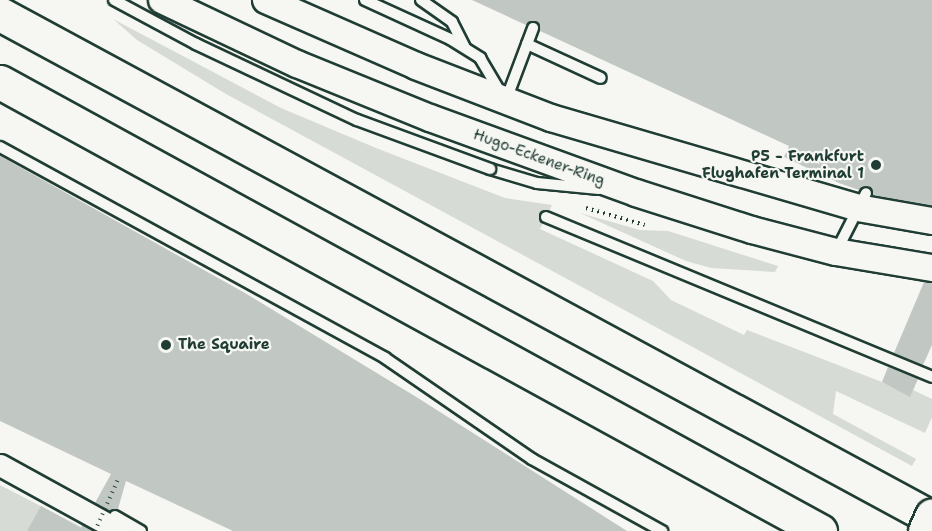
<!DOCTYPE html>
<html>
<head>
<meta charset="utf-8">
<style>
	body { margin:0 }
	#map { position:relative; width:932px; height:531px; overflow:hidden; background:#f6f6f2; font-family:"Shantell Sans",sans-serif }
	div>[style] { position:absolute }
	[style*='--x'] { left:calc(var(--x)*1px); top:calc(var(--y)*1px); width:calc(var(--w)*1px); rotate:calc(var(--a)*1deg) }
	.green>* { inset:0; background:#d6dbd6 }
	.building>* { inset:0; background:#c1c8c3 }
	.path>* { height:4px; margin-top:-2px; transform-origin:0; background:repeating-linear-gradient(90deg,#1f3d34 0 1.5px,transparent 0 6px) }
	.roads { filter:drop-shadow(2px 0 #1f3d34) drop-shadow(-2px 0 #1f3d34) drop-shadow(0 2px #1f3d34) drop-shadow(0 -2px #1f3d34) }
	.service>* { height:10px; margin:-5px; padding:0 5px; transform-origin:5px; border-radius:5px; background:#f6f6f2 }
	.minor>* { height:21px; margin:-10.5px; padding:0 10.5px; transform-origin:10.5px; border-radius:10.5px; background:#f6f6f2 }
	.tertiary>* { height:26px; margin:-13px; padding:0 13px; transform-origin:13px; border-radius:13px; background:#f6f6f2 }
	.motorway>* { height:33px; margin:-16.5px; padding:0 16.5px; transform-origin:16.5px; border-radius:16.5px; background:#f6f6f2 }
	.path-bridge>* { height:4px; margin-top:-2px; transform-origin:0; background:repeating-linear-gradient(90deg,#1f3d34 0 1.5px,transparent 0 6px) }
	.bridges { filter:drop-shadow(2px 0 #1f3d34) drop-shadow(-2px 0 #1f3d34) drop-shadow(0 2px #1f3d34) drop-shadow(0 -2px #1f3d34) }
	.service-bridge>* { height:10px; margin:-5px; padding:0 5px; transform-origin:5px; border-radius:5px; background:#f6f6f2 }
	.trunk-bridge>* { height:33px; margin:-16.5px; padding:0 16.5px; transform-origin:16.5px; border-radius:16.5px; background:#f6f6f2 }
	.dots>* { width:16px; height:16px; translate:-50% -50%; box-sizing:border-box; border:3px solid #f6f6f2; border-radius:50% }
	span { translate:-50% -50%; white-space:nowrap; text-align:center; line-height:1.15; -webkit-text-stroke:4.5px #f6f6f2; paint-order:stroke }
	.poi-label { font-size:15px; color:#1f3d34; font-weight:700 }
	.right { translate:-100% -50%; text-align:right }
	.left { translate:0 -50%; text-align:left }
	.street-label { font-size:15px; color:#1f3d34 }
</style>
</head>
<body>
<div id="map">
	<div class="green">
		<i style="clip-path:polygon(113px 19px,281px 108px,376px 148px,505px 198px,552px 205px,540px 229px,653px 281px,671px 300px,744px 335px,747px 330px,882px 382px,910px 396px,913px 390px,932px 399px,932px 417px,925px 433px,836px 391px,833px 414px,916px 459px,912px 466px,226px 94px,137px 40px)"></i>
		<i style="clip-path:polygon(580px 213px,640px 230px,668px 231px,778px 266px,775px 272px,711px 268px,686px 261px)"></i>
		<i style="clip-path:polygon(0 485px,89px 531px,0 531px)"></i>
	</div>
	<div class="building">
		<i style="clip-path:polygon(472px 0,932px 0,932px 206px,873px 195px,869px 186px,862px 186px,859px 190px,839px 183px,784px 157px,789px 146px,540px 31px,540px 26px,536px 21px,531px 21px,526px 25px)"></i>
		<i style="clip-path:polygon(0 156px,245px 293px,418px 398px,627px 531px,233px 531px,126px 481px,118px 509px,110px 511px,95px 503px,111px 474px,0 421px)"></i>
		<i style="clip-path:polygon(924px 282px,932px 283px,932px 345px,923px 365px,894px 353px)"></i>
		<i style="clip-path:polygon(888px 367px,918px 379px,910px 397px,882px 382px)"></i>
		<i style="clip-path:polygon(41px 506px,81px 528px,82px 525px,94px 531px,27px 531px)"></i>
	</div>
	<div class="path">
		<i style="--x:586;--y:208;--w:61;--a:16.1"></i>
	</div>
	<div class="roads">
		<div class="service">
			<i style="--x:365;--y:0;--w:94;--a:24.6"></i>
			<i style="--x:450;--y:39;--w:36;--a:32"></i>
			<i style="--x:480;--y:58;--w:43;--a:59.3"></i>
			<i style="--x:421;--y:0;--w:38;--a:35"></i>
			<i style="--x:452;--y:22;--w:28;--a:63"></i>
			<i style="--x:527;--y:44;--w:81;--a:24.7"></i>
			<i style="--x:506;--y:100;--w:77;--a:-69.4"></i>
			<i style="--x:0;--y:147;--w:439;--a:28.7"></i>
			<i style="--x:385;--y:358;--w:178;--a:34.5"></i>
			<i style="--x:532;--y:459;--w:149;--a:29"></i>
			<i style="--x:490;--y:169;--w:49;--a:16.6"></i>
			<i style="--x:537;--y:183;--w:62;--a:5.5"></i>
			<i style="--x:546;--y:217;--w:418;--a:22.5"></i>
			<i style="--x:836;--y:252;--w:66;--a:-63"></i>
			<i style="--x:115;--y:516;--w:30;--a:30"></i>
		</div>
		<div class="minor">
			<i style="--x:0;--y:465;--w:137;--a:28.8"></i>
		</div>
		<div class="tertiary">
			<i style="--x:162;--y:0;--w:149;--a:25.4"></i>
			<i style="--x:297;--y:64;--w:144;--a:22.1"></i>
			<i style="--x:430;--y:118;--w:219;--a:20"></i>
			<i style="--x:636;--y:193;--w:122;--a:17.7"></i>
			<i style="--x:752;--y:230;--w:87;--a:14.7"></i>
			<i style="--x:836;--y:252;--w:97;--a:9.5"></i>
			<i style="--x:266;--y:0;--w:164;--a:23.7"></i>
			<i style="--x:416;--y:66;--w:145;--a:21.1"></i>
			<i style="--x:551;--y:118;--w:320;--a:16.3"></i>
			<i style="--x:858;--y:208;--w:75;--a:10"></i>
		</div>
		<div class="motorway">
			<i style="--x:0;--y:14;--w:1060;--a:28.4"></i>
			<i style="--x:0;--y:82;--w:935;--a:28.7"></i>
		</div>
	</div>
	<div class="path-bridge">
		<i style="--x:95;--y:531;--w:59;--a:-66"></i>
	</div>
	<div class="bridges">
		<div class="service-bridge">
			<i style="--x:114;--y:0;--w:93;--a:28.2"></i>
			<i style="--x:196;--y:44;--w:178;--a:25.3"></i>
			<i style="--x:357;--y:120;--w:142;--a:20.2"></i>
		</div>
		<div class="trunk-bridge">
			<i style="--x:925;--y:531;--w:17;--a:-66"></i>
		</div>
	</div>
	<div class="dots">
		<i style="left:876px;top:165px;background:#1f3d34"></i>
		<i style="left:166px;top:345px;background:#1f3d34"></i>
	</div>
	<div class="poi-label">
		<span class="right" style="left:864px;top:165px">P5 - Frankfurt<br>Flughafen Terminal 1</span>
		<span class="left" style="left:178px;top:345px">The Squaire</span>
	</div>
	<div class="street-label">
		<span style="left:539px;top:158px;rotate:20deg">Hugo-Eckener-Ring</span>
	</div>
</div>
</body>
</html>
